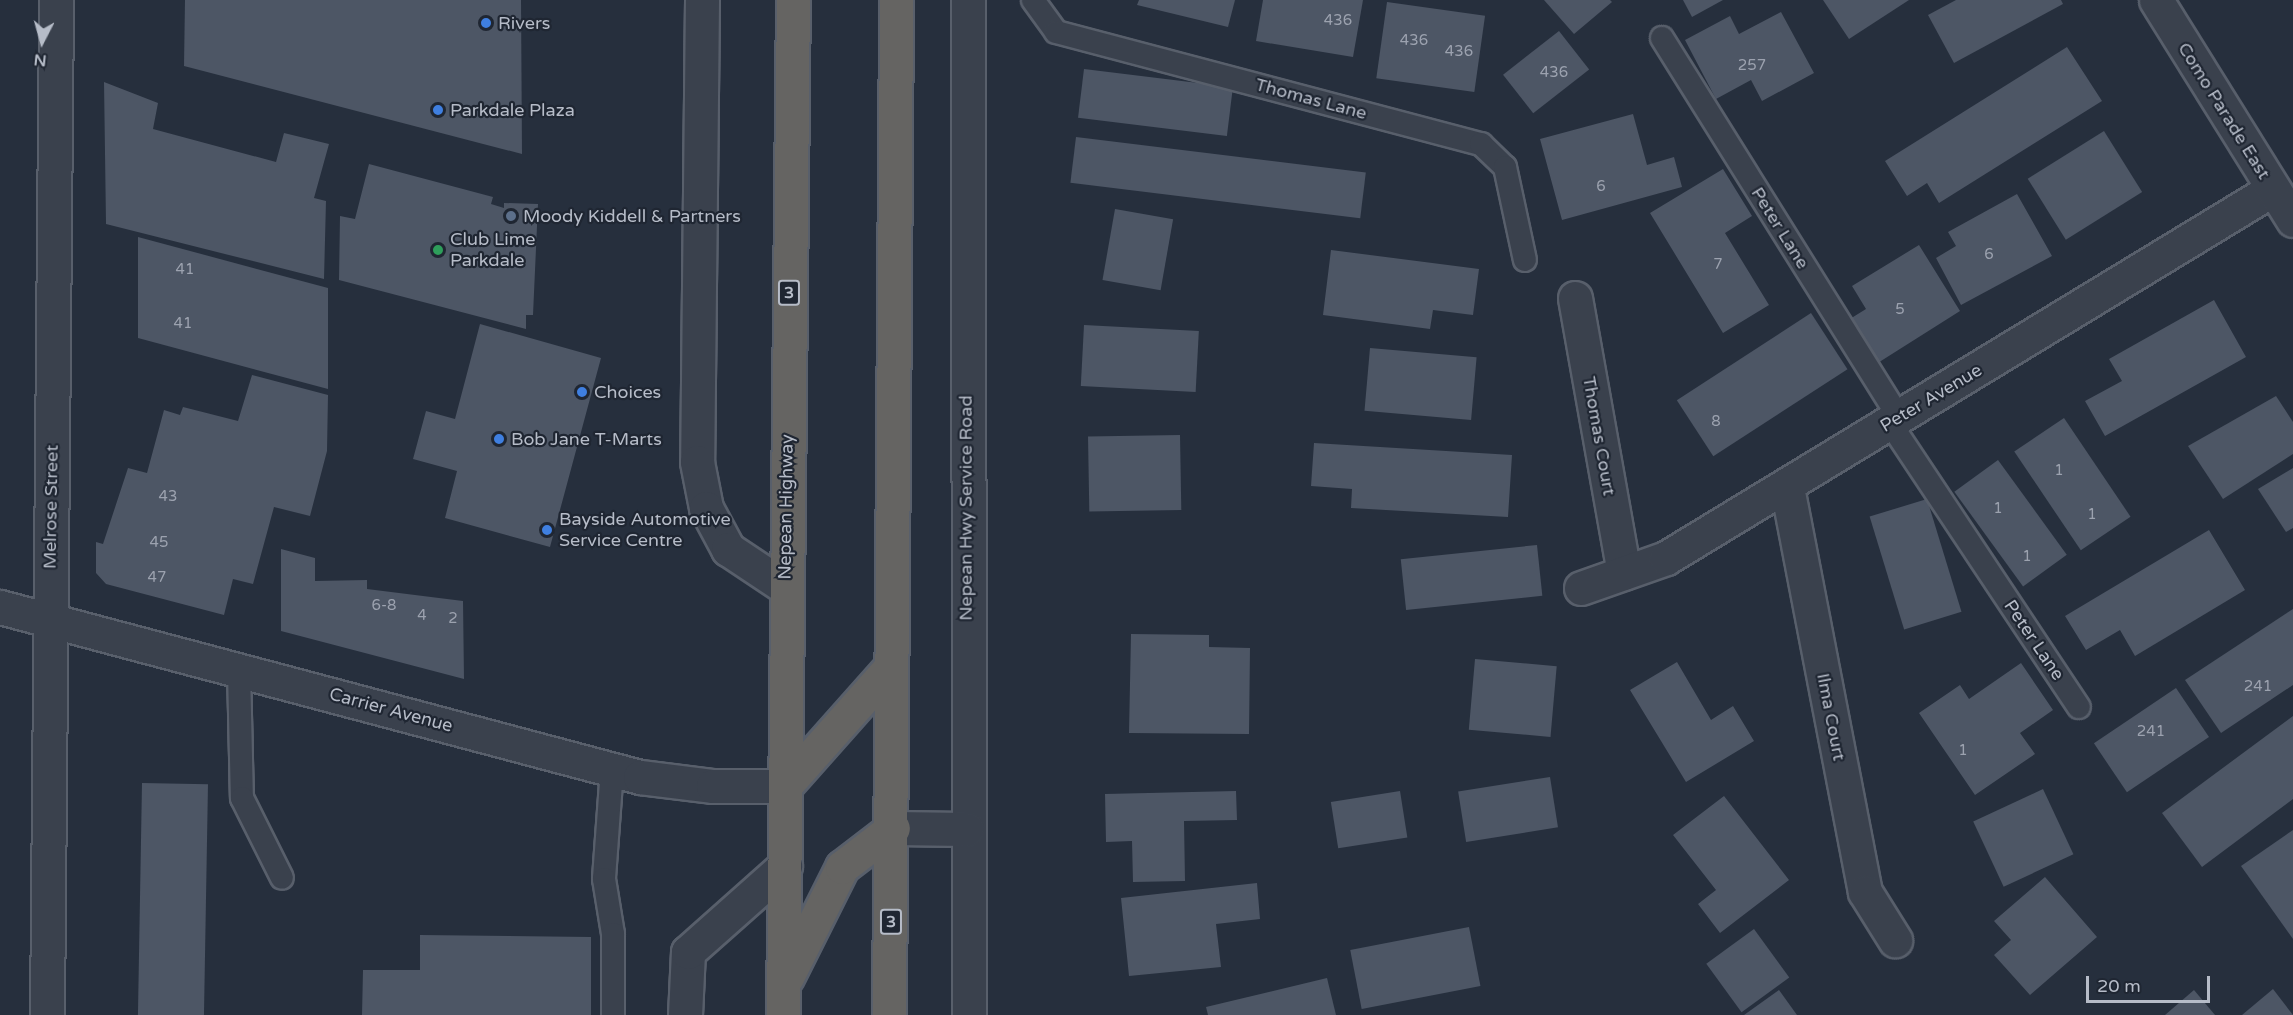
<!DOCTYPE html>
<html>
<head>
<meta charset="utf-8">
<style>
	body { margin:0 }
	#map { position:relative; width:2293px; height:1015px; overflow:hidden; background:#262f3d; font-family:"Varela Round",sans-serif }
	div>[style] { position:absolute }
	[style*='--x'] { left:calc(var(--x)*1px); top:calc(var(--y)*1px); width:calc(var(--w)*1px); rotate:calc(var(--a)*1deg) }
	.building>* { inset:0; background:#4d5665; transform-origin:0 0 }
	.roads { filter:drop-shadow(2px 0 #585f6b) drop-shadow(-2px 0 #585f6b) drop-shadow(0 2px #585f6b) drop-shadow(0 -2px #585f6b) }
	.service>* { height:22px; margin:-11px; padding:0 11px; transform-origin:11px; border-radius:11px; background:#3a414d }
	.minor>* { height:33px; margin:-16.5px; padding:0 16.5px; transform-origin:16.5px; border-radius:16.5px; background:#3a414d }
	.tertiary>* { height:33px; margin:-16.5px; padding:0 16.5px; transform-origin:16.5px; border-radius:16.5px; background:#3a414d }
	.trunk>* { height:33px; margin:-16.5px; padding:0 16.5px; transform-origin:16.5px; border-radius:16.5px; background:#656462 }
	.dots>* { width:16px; height:16px; translate:-50% -50%; box-sizing:border-box; border:3px solid #1f2632; border-radius:50% }
	span { translate:-50% -50%; white-space:nowrap; text-align:center; line-height:1.15; -webkit-text-stroke:4.5px #1f2632; paint-order:stroke }
	.number-label { font-size:15px; color:#9ca2af }
	.number-label span { -webkit-text-stroke-width:0 }
	.shield-label span { padding:2px 4px; background:#1f2632; border:2px solid; border-radius:4px; -webkit-text-stroke-width:0 }
	.shield-label { font-size:16px; color:#b6bcc8; font-weight:700 }
	.poi-label { font-size:18px; color:#b6bcc8 }
	.left { translate:0 -50%; text-align:left }
	.street-label { font-size:18px; color:#b6bcc8 }
	.north { position:absolute; left:12px; top:12px; width:60px; height:60px; -webkit-text-stroke:4px #1f2632; paint-order:stroke; rotate:186deg; font-size:16px; font-weight:700; line-height:24px; text-align:center; color:#b6bcc8 }
	.north::after { content:''; display:block; margin:auto; width:21px; height:27px; background:#b6bcc8; clip-path:polygon(50% 0,100% 100%,50% 72%,0 100%) }
	.scale { position:absolute; left:2086px; top:976px; width:124px; height:27px; box-sizing:border-box; border:3px solid #b6bcc8; border-top:0; padding-left:8px; font-size:18px; line-height:21px; white-space:nowrap; color:#b6bcc8; -webkit-text-stroke:4px #1f2632; paint-order:stroke }
</style>
</head>
<body>
<div id="map">
	<div class="building">
		<i style="clip-path:polygon(185px 0,521px 0,522px 154px,184px 66px)"></i>
		<i style="clip-path:polygon(1139px 0,1235px 0,1228px 27px,1137px 5px)"></i>
		<i style="clip-path:polygon(1263px 0,1363px 0,1353px 57px,1256px 41px)"></i>
		<i style="clip-path:polygon(1544px 0,1610px 0,1612px 2px,1574px 34px)"></i>
		<i style="clip-path:polygon(1683px 0,1723px 0,1692px 17px)"></i>
		<i style="clip-path:polygon(1823px 0,1909px 0,1849px 39px)"></i>
		<i style="clip-path:polygon(1956px 0,2061px 0,2063px 4px,1954px 63px,1928px 15px)"></i>
		<i style="left:1387px;top:2px;width:99px;height:77px;rotate:8deg"></i>
		<i style="clip-path:polygon(1781px 12px,1814px 73px,1762px 101px,1751px 80px,1716px 99px,1685px 40px,1730px 16px,1739px 34px)"></i>
		<i style="left:1559px;top:31px;width:49px;height:71px;rotate:52deg"></i>
		<i style="clip-path:polygon(2067px 47px,2102px 101px,1939px 203px,1927px 183px,1907px 196px,1885px 161px)"></i>
		<i style="left:1084px;top:69px;width:150px;height:49px;rotate:7deg"></i>
		<i style="clip-path:polygon(104px 82px,158px 103px,153px 129px,276px 162px,284px 133px,329px 144px,314px 198px,326px 201px,324px 279px,106px 224px)"></i>
		<i style="clip-path:polygon(1633px 114px,1647px 165px,1674px 157px,1682px 187px,1562px 220px,1540px 139px)"></i>
		<i style="left:2104px;top:131px;width:72px;height:90px;rotate:58deg"></i>
		<i style="left:1076px;top:137px;width:292px;height:46px;rotate:7deg"></i>
		<i style="clip-path:polygon(369px 164px,493px 197px,491px 204px,504px 208px,504px 203px,538px 204px,533px 315px,526px 315px,526px 329px,339px 280px,340px 216px,355px 219px)"></i>
		<i style="clip-path:polygon(1723px 169px,1752px 216px,1725px 233px,1769px 305px,1723px 333px,1650px 213px)"></i>
		<i style="clip-path:polygon(2017px 194px,2052px 256px,1961px 305px,1936px 258px,1956px 246px,1948px 232px)"></i>
		<i style="left:1115px;top:209px;width:59px;height:72px;rotate:10deg"></i>
		<i style="clip-path:polygon(138px 237px,328px 288px,328px 389px,138px 338px)"></i>
		<i style="clip-path:polygon(1919px 245px,1960px 311px,1873px 366px,1845px 322px,1866px 309px,1852px 286px)"></i>
		<i style="clip-path:polygon(1331px 250px,1479px 269px,1473px 315px,1433px 310px,1430px 329px,1323px 315px)"></i>
		<i style="clip-path:polygon(2214px 300px,2246px 357px,2105px 436px,2085px 401px,2122px 381px,2109px 359px)"></i>
		<i style="left:1811px;top:313px;width:67px;height:160px;rotate:57deg"></i>
		<i style="clip-path:polygon(480px 324px,601px 358px,550px 547px,445px 518px,457px 471px,413px 459px,426px 411px,455px 419px)"></i>
		<i style="left:1084px;top:325px;width:115px;height:61px;rotate:3deg"></i>
		<i style="left:1370px;top:348px;width:107px;height:63px;rotate:5deg"></i>
		<i style="clip-path:polygon(252px 375px,328px 395px,327px 451px,310px 516px,274px 507px,253px 584px,233px 579px,224px 615px,106px 584px,96px 573px,96px 542px,103px 544px,128px 468px,147px 473px,164px 410px,180px 415px,183px 407px,238px 421px)"></i>
		<i style="clip-path:polygon(2276px 396px,2293px 422px,2293px 454px,2223px 499px,2188px 446px)"></i>
		<i style="left:2064px;top:418px;width:119px;height:60px;rotate:56deg"></i>
		<i style="left:1180px;top:435px;width:75px;height:92px;rotate:89deg"></i>
		<i style="clip-path:polygon(1314px 443px,1512px 455px,1508px 517px,1351px 508px,1352px 489px,1311px 486px)"></i>
		<i style="left:1998px;top:460px;width:117px;height:54px;rotate:54deg"></i>
		<i style="clip-path:polygon(2293px 468px,2293px 528px,2286px 532px,2258px 489px)"></i>
		<i style="left:1927px;top:499px;width:118px;height:60px;rotate:73deg"></i>
		<i style="clip-path:polygon(2209px 530px,2245px 590px,2135px 656px,2120px 630px,2086px 650px,2065px 616px)"></i>
		<i style="left:1537px;top:545px;width:51px;height:137px;rotate:84deg"></i>
		<i style="clip-path:polygon(281px 549px,315px 558px,315px 581px,367px 580px,367px 589px,463px 601px,464px 679px,281px 631px)"></i>
		<i style="clip-path:polygon(2293px 609px,2293px 685px,2221px 733px,2185px 680px)"></i>
		<i style="clip-path:polygon(1131px 634px,1209px 635px,1209px 647px,1250px 648px,1249px 734px,1129px 733px)"></i>
		<i style="left:1475px;top:659px;width:82px;height:71px;rotate:5deg"></i>
		<i style="clip-path:polygon(1677px 662px,1711px 720px,1733px 706px,1754px 741px,1686px 782px,1630px 690px)"></i>
		<i style="clip-path:polygon(2021px 663px,2053px 710px,2020px 733px,2035px 754px,1975px 795px,1919px 713px,1960px 685px,1969px 699px)"></i>
		<i style="left:2176px;top:688px;width:59px;height:99px;rotate:56deg"></i>
		<i style="clip-path:polygon(2293px 716px,2293px 799px,2202px 867px,2162px 813px)"></i>
		<i style="left:1550px;top:777px;width:51px;height:93px;rotate:81deg"></i>
		<i style="left:142px;top:783px;width:66px;height:232px;rotate:1deg"></i>
		<i style="left:2043px;top:789px;width:72px;height:77px;rotate:65deg"></i>
		<i style="clip-path:polygon(1236px 791px,1237px 820px,1184px 821px,1185px 881px,1133px 882px,1132px 841px,1106px 842px,1105px 794px)"></i>
		<i style="left:1400px;top:791px;width:47px;height:70px;rotate:81deg"></i>
		<i style="clip-path:polygon(1724px 796px,1789px 880px,1720px 933px,1698px 904px,1716px 890px,1673px 835px)"></i>
		<i style="clip-path:polygon(2293px 830px,2293px 939px,2241px 866px)"></i>
		<i style="clip-path:polygon(2045px 877px,2097px 937px,2030px 995px,1994px 955px,2011px 940px,1994px 921px)"></i>
		<i style="clip-path:polygon(1257px 883px,1260px 919px,1216px 924px,1221px 967px,1129px 976px,1121px 898px)"></i>
		<i style="left:1469px;top:927px;width:60px;height:121px;rotate:79deg"></i>
		<i style="left:1754px;top:929px;width:60px;height:59px;rotate:54deg"></i>
		<i style="clip-path:polygon(420px 935px,591px 937px,591px 1015px,362px 1015px,363px 970px,420px 970px)"></i>
		<i style="clip-path:polygon(1327px 978px,1336px 1015px,1208px 1015px,1206px 1007px)"></i>
		<i style="clip-path:polygon(2273px 989px,2293px 1015px,2242px 1015px)"></i>
		<i style="clip-path:polygon(1779px 990px,1797px 1015px,1744px 1015px)"></i>
		<i style="clip-path:polygon(2194px 990px,2215px 1015px,2165px 1015px)"></i>
	</div>
	<div class="roads">
		<div class="service">
			<i style="--x:1033;--y:0;--w:39;--a:54"></i>
			<i style="--x:1056;--y:32;--w:440;--a:14.8"></i>
			<i style="--x:1481;--y:144;--w:33;--a:44"></i>
			<i style="--x:1505;--y:167;--w:95;--a:77.9"></i>
			<i style="--x:1662;--y:38;--w:448;--a:58"></i>
			<i style="--x:1890;--y:423;--w:341;--a:56.4"></i>
			<i style="--x:239;--y:670;--w:128;--a:88.7"></i>
			<i style="--x:242;--y:798;--w:89;--a:63.4"></i>
			<i style="--x:612;--y:769;--w:110;--a:94.2"></i>
			<i style="--x:604;--y:879;--w:56;--a:80.7"></i>
			<i style="--x:613;--y:934;--w:81;--a:90"></i>
		</div>
		<div class="minor">
			<i style="--x:702;--y:0;--w:462;--a:90.6"></i>
			<i style="--x:697;--y:462;--w:47;--a:78.9"></i>
			<i style="--x:706;--y:508;--w:47;--a:61.8"></i>
			<i style="--x:728;--y:549;--w:69;--a:33.7"></i>
			<i style="--x:968;--y:0;--w:1015;--a:89.94"></i>
			<i style="--x:1575;--y:298;--w:279;--a:79.9"></i>
			<i style="--x:1787;--y:487;--w:412;--a:79.1"></i>
			<i style="--x:1865;--y:892;--w:57;--a:58"></i>
			<i style="--x:1581;--y:588;--w:90;--a:-19.4"></i>
			<i style="--x:1666;--y:558;--w:710;--a:-31.3"></i>
			<i style="--x:0;--y:607;--w:662;--a:14.88"></i>
			<i style="--x:640;--y:777;--w:74;--a:7"></i>
			<i style="--x:713;--y:786;--w:72;--a:0"></i>
			<i style="--x:893;--y:828;--w:74;--a:0.8"></i>
			<i style="--x:47;--y:1015;--w:1015;--a:-89.49"></i>
			<i style="--x:685;--y:1015;--w:63;--a:-87.3"></i>
			<i style="--x:688;--y:952;--w:130;--a:-41.6"></i>
		</div>
		<div class="tertiary">
			<i style="--x:2156;--y:0;--w:259;--a:58.1"></i>
		</div>
		<div class="trunk">
			<i style="--x:785;--y:786;--w:157;--a:-48.4"></i>
			<i style="--x:787;--y:977;--w:123;--a:-63.4"></i>
			<i style="--x:842;--y:867;--w:64;--a:-37.4"></i>
			<i style="--x:783;--y:1015;--w:1015;--a:-89.44"></i>
			<i style="--x:889;--y:1015;--w:1015;--a:-89.6"></i>
		</div>
	</div>
	<div class="dots">
		<i style="left:486px;top:23px;background:#3f7fe0"></i>
		<i style="left:438px;top:110px;background:#3f7fe0"></i>
		<i style="left:511px;top:216px;background:#5c6f8a"></i>
		<i style="left:438px;top:250px;background:#2e9e5b"></i>
		<i style="left:582px;top:392px;background:#3f7fe0"></i>
		<i style="left:499px;top:439px;background:#3f7fe0"></i>
		<i style="left:547px;top:530px;background:#3f7fe0"></i>
	</div>
	<div class="number-label">
		<span style="left:1338px;top:21px">436</span>
		<span style="left:1414px;top:41px">436</span>
		<span style="left:1459px;top:52px">436</span>
		<span style="left:1752px;top:66px">257</span>
		<span style="left:1554px;top:73px">436</span>
		<span style="left:1601px;top:187px">6</span>
		<span style="left:1989px;top:255px">6</span>
		<span style="left:1718px;top:265px">7</span>
		<span style="left:185px;top:270px">41</span>
		<span style="left:1900px;top:310px">5</span>
		<span style="left:183px;top:324px">41</span>
		<span style="left:1716px;top:422px">8</span>
		<span style="left:2059px;top:471px">1</span>
		<span style="left:168px;top:497px">43</span>
		<span style="left:1998px;top:509px">1</span>
		<span style="left:2092px;top:515px">1</span>
		<span style="left:159px;top:543px">45</span>
		<span style="left:2027px;top:557px">1</span>
		<span style="left:157px;top:578px">47</span>
		<span style="left:384px;top:606px">6-8</span>
		<span style="left:422px;top:616px">4</span>
		<span style="left:453px;top:619px">2</span>
		<span style="left:2258px;top:687px">241</span>
		<span style="left:2151px;top:732px">241</span>
		<span style="left:1963px;top:751px">1</span>
	</div>
	<div class="shield-label">
		<span style="left:789px;top:293px">3</span>
		<span style="left:891px;top:922px">3</span>
	</div>
	<div class="poi-label">
		<span class="left" style="left:498px;top:23px">Rivers</span>
		<span class="left" style="left:450px;top:110px">Parkdale Plaza</span>
		<span class="left" style="left:523px;top:216px">Moody Kiddell &amp; Partners</span>
		<span class="left" style="left:450px;top:250px">Club Lime<br>Parkdale</span>
		<span class="left" style="left:594px;top:392px">Choices</span>
		<span class="left" style="left:511px;top:439px">Bob Jane T-Marts</span>
		<span class="left" style="left:559px;top:530px">Bayside Automotive<br>Service Centre</span>
	</div>
	<div class="street-label">
		<span style="left:1311px;top:99px;rotate:15deg">Thomas Lane</span>
		<span style="left:2224px;top:111px;rotate:58deg">Como Parade East</span>
		<span style="left:1780px;top:228px;rotate:58deg">Peter Lane</span>
		<span style="left:1931px;top:398px;rotate:-31deg">Peter Avenue</span>
		<span style="left:1599px;top:436px;rotate:80deg">Thomas Court</span>
		<span style="left:51px;top:507px;rotate:-89deg">Melrose Street</span>
		<span style="left:786px;top:507px;rotate:-89deg">Nepean Highway</span>
		<span style="left:966px;top:508px;rotate:-90deg">Nepean Hwy Service Road</span>
		<span style="left:2034px;top:640px;rotate:56deg">Peter Lane</span>
		<span style="left:391px;top:710px;rotate:15deg">Carrier Avenue</span>
		<span style="left:1831px;top:717px;rotate:79deg">Ilma Court</span>
	</div>
	<div class="north">N</div>
	<div class="scale">20 m</div>
</div>
</body>
</html>
